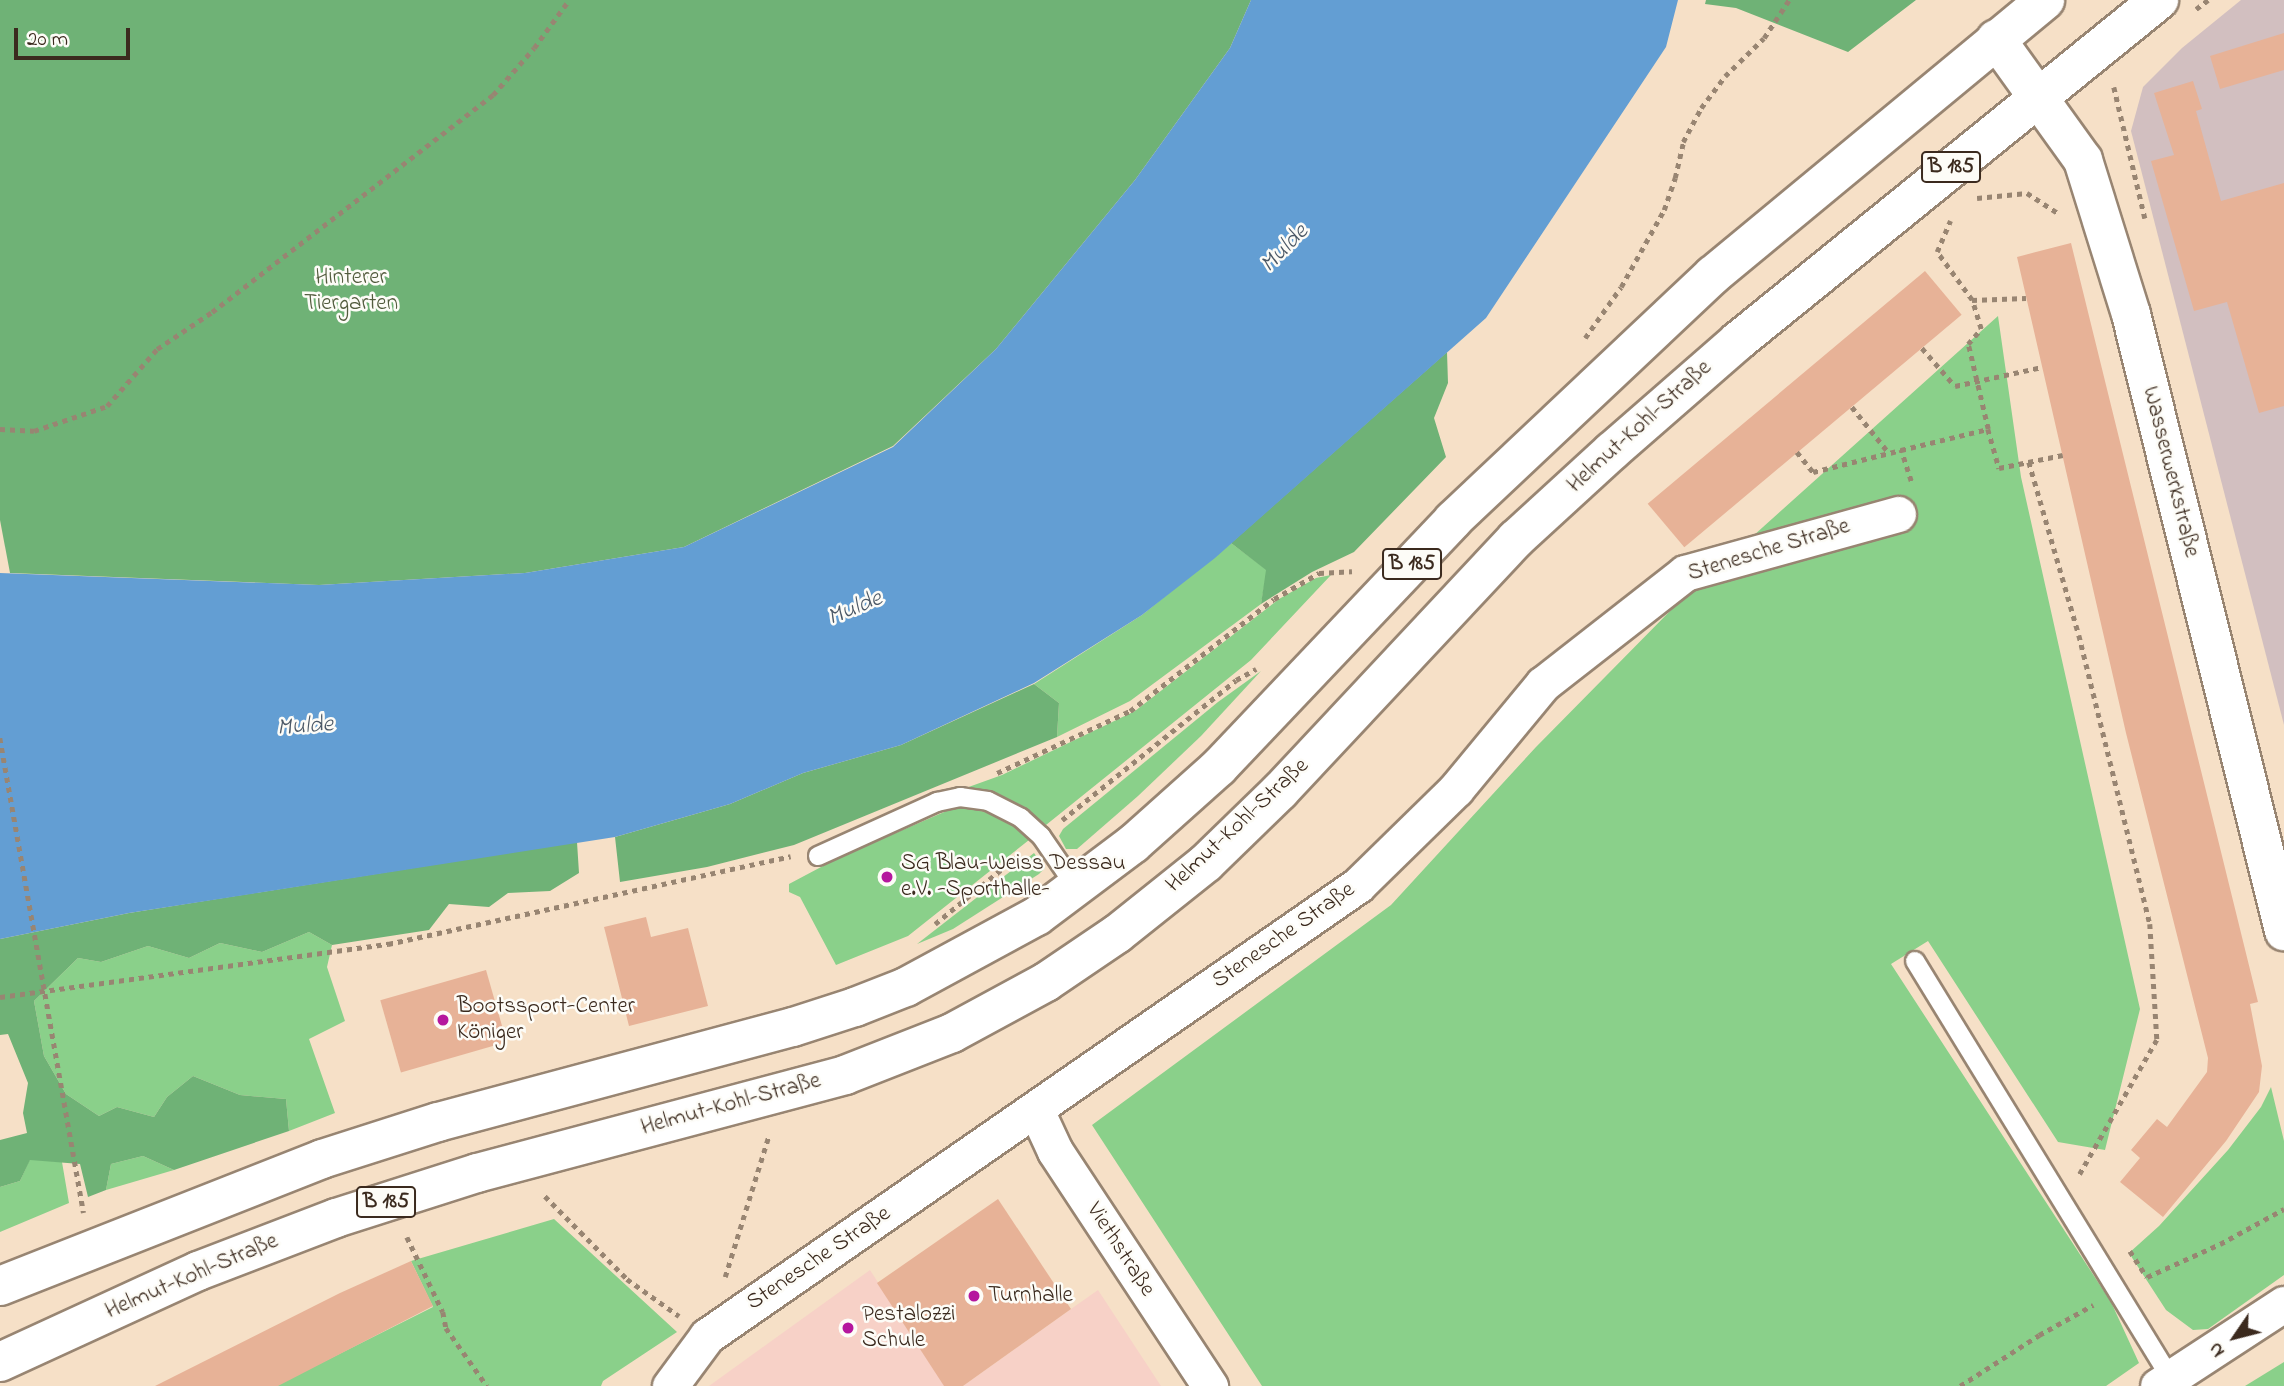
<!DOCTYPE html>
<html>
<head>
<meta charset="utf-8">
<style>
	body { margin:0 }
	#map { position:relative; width:2284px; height:1386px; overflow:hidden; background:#f6e0c7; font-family:"Indie Flower",sans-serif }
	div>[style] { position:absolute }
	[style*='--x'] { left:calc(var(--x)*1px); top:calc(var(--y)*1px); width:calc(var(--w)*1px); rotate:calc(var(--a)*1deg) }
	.built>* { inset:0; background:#f7d1c7 }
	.industrial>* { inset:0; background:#d2bfc0 }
	.green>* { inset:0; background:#8ad08a }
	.forest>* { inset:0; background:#6fb276 }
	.water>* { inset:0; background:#639ed3 }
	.building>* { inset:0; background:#e7b297; transform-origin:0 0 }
	.path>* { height:4.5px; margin-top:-2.25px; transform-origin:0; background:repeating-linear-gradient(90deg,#988572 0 5px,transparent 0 10px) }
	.roads { filter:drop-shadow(2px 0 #988572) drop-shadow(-2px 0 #988572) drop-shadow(0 2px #988572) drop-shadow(0 -2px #988572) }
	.service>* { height:18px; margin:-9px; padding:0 9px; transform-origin:9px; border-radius:9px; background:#fff }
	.minor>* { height:35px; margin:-17.5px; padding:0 17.5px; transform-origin:17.5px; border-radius:17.5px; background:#fff }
	.tertiary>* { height:38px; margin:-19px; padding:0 19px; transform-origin:19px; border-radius:19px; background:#fff }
	.primary>* { height:38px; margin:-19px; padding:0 19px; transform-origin:19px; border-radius:19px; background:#fff }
	.dots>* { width:19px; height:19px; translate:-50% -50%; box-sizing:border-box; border:4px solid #fdfcf7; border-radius:50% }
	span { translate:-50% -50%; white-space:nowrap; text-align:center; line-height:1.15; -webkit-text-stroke:5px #fdfcf7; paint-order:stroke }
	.shield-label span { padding:2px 5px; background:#fdfcf7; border:2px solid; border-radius:5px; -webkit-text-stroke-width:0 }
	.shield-label { font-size:21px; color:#3b2a1e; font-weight:700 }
	.park-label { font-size:23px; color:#535c3e }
	.street-label { font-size:23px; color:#3b2a1e }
	.poi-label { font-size:23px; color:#3b2a1e }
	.left { translate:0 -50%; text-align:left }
	.water-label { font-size:24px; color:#4b5866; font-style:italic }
	.north { position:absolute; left:2200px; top:1302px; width:70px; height:70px; -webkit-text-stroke:5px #fdfcf7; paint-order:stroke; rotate:235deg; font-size:19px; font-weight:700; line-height:28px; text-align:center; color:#3b2a1e }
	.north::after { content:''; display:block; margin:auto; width:24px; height:32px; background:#3b2a1e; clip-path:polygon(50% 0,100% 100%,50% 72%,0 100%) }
	.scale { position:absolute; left:14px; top:28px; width:116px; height:32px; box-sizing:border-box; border:4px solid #3b2a1e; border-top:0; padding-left:9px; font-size:21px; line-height:24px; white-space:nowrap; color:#3b2a1e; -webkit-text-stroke:5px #fdfcf7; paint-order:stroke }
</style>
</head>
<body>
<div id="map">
	<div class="built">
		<i style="clip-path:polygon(870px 1270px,945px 1386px,709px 1386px)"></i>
		<i style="clip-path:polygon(1098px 1290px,1161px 1386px,963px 1386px,1071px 1309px)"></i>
	</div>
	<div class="industrial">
		<i style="clip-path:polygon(2241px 0,2284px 0,2284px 725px,2131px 131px,2143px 87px,2182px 48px)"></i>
	</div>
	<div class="green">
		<i style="clip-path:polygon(1998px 316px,2021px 477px,2140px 1009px,2105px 1150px,2058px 1142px,1928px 941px,1891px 964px,2111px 1302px,2139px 1363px,2106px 1386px,1262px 1386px,1092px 1125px,1391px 905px,1536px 747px,1675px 606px)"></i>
		<i style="clip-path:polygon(1231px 543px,1267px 570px,1261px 604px,1130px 701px,1057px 737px,1059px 703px,1034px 684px,1142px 615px)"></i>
		<i style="clip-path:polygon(1331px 575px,1251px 660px,1046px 825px,1019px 805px,993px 793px,963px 789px,1002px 775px,1135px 711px,1279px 599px,1316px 578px)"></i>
		<i style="clip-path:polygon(1261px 671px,1201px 736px,1138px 796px,1077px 849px,1066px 849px,1059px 836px,1063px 829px,1218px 702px)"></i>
		<i style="clip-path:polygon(958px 806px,990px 813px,1013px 826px,1029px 840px,908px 936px,836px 965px,800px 897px,789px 892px,789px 884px,838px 858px)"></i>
		<i style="clip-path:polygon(1034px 853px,1045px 868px,1039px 874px,953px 929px,917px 944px)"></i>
		<i style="clip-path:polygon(309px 932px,332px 945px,327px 967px,345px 1021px,309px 1039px,335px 1113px,289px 1131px,286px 1099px,240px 1095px,193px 1076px,167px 1097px,154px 1117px,117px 1107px,99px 1116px,66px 1094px,44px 1056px,34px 1001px,78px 958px,101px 962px,148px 946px,189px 958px,220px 943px,262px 952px)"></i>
		<i style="clip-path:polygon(2271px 1087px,2284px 1141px,2284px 1275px,2208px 1329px,2193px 1330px,2166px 1310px,2129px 1253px,2159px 1226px,2228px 1150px,2261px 1107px)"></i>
		<i style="clip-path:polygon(143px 1156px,174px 1170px,106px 1190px,111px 1164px)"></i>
		<i style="clip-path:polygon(30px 1159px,62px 1162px,69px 1203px,0 1232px,0 1187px,20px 1181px)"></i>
		<i style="clip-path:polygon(554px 1219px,677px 1332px,603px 1381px,601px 1386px,275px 1386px,433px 1307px,411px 1261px)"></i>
		<i style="clip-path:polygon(2284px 1362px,2284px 1386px,2245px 1386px)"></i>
	</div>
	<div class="forest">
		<i style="clip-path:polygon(0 0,1251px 0,1230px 48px,1135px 180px,996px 349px,893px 446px,684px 547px,525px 573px,319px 585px,10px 573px,0 520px)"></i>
		<i style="clip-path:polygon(1706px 0,1916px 0,1848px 52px,1736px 8px,1705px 4px)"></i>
		<i style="clip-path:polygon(1447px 352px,1448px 383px,1434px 418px,1446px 457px,1354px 552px,1312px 572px,1261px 604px,1266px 570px,1231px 543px)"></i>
		<i style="clip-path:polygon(1034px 684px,1059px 703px,1057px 737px,794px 845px,707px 867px,620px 882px,615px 837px,730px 804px,803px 773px,901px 745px)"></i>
		<i style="clip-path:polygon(577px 842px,579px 873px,550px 891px,508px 893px,489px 907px,449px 904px,429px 930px,332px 945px,309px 932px,262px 952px,220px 943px,189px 958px,148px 946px,101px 962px,78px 958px,34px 1001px,44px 1056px,66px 1094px,99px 1116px,117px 1107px,154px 1117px,167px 1097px,193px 1076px,240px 1095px,286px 1099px,289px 1131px,174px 1170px,143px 1156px,111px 1164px,106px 1190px,88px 1197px,80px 1164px,30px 1160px,20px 1181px,0 1187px,0 1140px,27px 1133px,23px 1113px,28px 1083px,8px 1034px,0 1035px,0 939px,129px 913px)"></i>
	</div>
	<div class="water">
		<i style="clip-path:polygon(1251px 0,1678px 0,1666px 47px,1486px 318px,1215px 558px,1142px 615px,1034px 683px,901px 745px,803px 773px,730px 804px,615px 837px,129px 913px,0 939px,0 573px,319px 585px,525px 573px,684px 547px,893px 447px,996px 349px,1135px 180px,1230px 48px)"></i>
	</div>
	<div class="building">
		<i style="clip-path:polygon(2284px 33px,2284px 70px,2220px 89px,2210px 56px)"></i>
		<i style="clip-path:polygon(2193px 81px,2202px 109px,2196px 111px,2221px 201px,2284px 183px,2284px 406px,2259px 413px,2227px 302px,2194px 311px,2151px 161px,2174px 155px,2154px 93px)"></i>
		<i style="clip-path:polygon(2071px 243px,2258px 1002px,2250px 1004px,2262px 1066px,2259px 1092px,2226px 1141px,2163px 1217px,2120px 1182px,2140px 1158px,2131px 1150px,2157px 1119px,2167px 1127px,2207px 1072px,2208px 1058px,2126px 733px,2017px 257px)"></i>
		<i style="left:1925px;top:271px;width:57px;height:362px;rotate:50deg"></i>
		<i style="clip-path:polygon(646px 917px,651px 937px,688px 928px,708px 1006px,629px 1026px,604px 927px)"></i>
		<i style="left:486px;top:970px;width:75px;height:110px;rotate:74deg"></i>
		<i style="clip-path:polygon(998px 1199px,1071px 1309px,963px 1386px,944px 1386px,877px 1283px)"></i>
		<i style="clip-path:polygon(411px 1261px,433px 1306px,278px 1386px,155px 1386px,340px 1293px)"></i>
	</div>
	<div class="path">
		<i style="--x:2196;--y:9;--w:15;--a:-37"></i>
		<i style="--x:2114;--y:87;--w:135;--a:76.7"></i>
		<i style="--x:1977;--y:198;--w:50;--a:-5.7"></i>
		<i style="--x:2027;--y:193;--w:38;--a:33"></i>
		<i style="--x:1972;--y:300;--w:54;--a:-2.1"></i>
		<i style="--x:1585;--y:338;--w:62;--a:-54.8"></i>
		<i style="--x:1621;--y:287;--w:88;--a:-60.8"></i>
		<i style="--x:1664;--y:210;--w:34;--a:-71"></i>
		<i style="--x:1675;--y:178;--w:37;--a:-77"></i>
		<i style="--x:1683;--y:142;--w:38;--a:-62"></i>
		<i style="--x:1701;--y:108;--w:40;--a:-53"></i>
		<i style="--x:1725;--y:76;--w:54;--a:-44.3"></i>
		<i style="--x:1764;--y:38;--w:45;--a:-56.7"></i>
		<i style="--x:1922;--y:348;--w:50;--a:49"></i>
		<i style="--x:1955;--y:386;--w:89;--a:-12.3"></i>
		<i style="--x:1852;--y:407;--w:59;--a:51.2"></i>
		<i style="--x:0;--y:429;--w:34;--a:3"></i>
		<i style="--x:34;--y:431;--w:77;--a:-18.9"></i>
		<i style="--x:107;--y:406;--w:76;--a:-48.7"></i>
		<i style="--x:157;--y:349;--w:66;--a:-33.9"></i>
		<i style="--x:212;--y:312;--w:355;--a:-37.7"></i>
		<i style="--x:493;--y:95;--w:62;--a:-48.9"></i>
		<i style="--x:534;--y:48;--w:59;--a:-53.9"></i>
		<i style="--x:1988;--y:429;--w:41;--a:74.2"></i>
		<i style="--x:1999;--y:468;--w:65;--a:-11.5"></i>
		<i style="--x:1797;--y:452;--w:26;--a:51"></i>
		<i style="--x:1813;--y:472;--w:91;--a:-14"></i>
		<i style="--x:2029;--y:462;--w:180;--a:73.9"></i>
		<i style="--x:2079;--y:635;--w:298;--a:76.2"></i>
		<i style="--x:2150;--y:924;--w:116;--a:86.5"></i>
		<i style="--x:2157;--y:1040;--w:155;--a:119.9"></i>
		<i style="--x:1911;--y:481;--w:33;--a:-108"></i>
		<i style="--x:1901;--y:450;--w:89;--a:-13.6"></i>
		<i style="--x:1988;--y:429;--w:87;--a:-103.2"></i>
		<i style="--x:1968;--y:344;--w:20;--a:-49"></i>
		<i style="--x:1981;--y:329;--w:30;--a:-107"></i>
		<i style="--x:1972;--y:300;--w:59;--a:-126.1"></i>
		<i style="--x:1937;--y:252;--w:34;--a:-67"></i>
		<i style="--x:0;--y:738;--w:482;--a:80"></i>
		<i style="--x:997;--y:773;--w:147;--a:-25"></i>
		<i style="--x:1130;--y:711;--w:182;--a:-37.9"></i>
		<i style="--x:1274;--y:599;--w:52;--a:-30"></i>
		<i style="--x:1319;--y:573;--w:33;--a:-3"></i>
		<i style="--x:1062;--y:820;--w:223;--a:-38.8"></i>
		<i style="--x:1236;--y:680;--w:23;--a:-29"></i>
		<i style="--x:935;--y:924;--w:110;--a:-39.5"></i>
		<i style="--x:0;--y:997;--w:392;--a:-7.8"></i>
		<i style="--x:388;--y:944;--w:412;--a:-12.3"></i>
		<i style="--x:545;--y:1196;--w:117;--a:45.3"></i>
		<i style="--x:627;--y:1279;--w:64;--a:35.4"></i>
		<i style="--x:407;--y:1237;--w:83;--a:64.4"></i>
		<i style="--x:443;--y:1312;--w:16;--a:79"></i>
		<i style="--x:446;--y:1328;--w:71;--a:54.7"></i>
		<i style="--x:2130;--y:1251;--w:31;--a:57"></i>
		<i style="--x:725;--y:1277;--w:149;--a:-72.8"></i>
		<i style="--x:2147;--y:1277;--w:80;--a:-24.3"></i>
		<i style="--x:2220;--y:1244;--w:73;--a:-28.7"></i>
		<i style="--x:1960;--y:1386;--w:94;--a:-32.8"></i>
		<i style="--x:2039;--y:1335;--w:62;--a:-29.1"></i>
	</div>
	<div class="roads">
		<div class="service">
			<i style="--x:818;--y:856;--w:131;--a:-24.4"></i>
			<i style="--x:937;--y:802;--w:24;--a:-12"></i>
			<i style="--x:960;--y:797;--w:28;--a:8"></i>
			<i style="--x:988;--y:801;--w:37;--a:27"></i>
			<i style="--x:1021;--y:818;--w:27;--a:42"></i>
			<i style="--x:1041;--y:836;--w:62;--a:55.5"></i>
			<i style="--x:1915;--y:961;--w:489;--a:58.5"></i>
		</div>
		<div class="minor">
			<i style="--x:1036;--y:1110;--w:45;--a:65.1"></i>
			<i style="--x:1055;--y:1151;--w:282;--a:56.6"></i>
			<i style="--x:670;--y:1386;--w:62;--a:-53.5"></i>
			<i style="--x:707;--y:1336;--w:792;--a:-34.71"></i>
			<i style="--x:1358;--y:885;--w:137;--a:-44.4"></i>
			<i style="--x:1456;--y:789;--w:136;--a:-50.4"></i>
			<i style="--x:1543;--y:684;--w:180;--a:-38"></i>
			<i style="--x:1685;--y:573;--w:221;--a:-15.5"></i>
			<i style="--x:2158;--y:1386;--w:150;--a:-33.1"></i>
		</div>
		<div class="tertiary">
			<i style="--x:1996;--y:39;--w:149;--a:54.3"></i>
			<i style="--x:2083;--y:160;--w:161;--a:72.7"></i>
			<i style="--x:2131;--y:314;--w:636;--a:76.07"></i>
		</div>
		<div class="primary">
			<i style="--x:0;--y:1286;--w:346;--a:-21.5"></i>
			<i style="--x:322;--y:1159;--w:122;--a:-17.7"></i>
			<i style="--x:438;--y:1122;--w:367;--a:-15"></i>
			<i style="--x:793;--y:1027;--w:65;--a:-17.9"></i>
			<i style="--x:855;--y:1007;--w:55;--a:-21.4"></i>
			<i style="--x:906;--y:987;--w:149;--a:-28.5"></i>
			<i style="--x:1037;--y:916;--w:120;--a:-36.9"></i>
			<i style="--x:1133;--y:844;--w:115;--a:-41.8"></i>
			<i style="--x:1219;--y:767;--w:340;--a:-46.5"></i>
			<i style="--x:1453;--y:520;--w:357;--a:-43.3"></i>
			<i style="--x:1713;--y:275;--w:431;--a:-39.6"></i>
			<i style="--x:0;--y:1362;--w:218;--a:-24.7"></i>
			<i style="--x:198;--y:1271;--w:148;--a:-21"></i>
			<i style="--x:336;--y:1218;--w:148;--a:-17.7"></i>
			<i style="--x:477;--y:1173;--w:381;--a:-14.9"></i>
			<i style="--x:845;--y:1075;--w:115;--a:-21.4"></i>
			<i style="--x:952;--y:1033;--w:107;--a:-28.5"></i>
			<i style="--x:1046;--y:982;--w:86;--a:-34.1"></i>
			<i style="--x:1117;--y:934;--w:114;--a:-38.6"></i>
			<i style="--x:1206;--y:863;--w:103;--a:-44.2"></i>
			<i style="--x:1280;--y:791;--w:345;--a:-46.9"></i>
			<i style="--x:1516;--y:539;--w:130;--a:-42.5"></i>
			<i style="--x:1612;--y:451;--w:167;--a:-41.1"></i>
			<i style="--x:1738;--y:341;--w:542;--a:-39.01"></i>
		</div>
	</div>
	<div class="dots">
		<i style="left:887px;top:877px;background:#b5179e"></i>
		<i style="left:443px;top:1020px;background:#b5179e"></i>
		<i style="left:974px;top:1296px;background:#b5179e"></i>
		<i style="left:848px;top:1328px;background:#b5179e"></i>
	</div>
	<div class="shield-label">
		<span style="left:1951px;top:167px">B 185</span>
		<span style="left:1412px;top:564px">B 185</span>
		<span style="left:386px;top:1202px">B 185</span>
	</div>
	<div class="park-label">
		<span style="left:351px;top:291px">Hinterer<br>Tiergarten</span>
	</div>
	<div class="street-label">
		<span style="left:1640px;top:427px;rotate:-42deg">Helmut-Kohl-Straße</span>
		<span style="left:2170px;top:472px;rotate:76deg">Wasserwerkstraße</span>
		<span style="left:1769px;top:551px;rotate:-17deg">Stenesche Straße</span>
		<span style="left:1238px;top:826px;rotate:-43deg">Helmut-Kohl-Straße</span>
		<span style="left:1284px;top:936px;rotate:-35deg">Stenesche Straße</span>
		<span style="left:731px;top:1105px;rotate:-15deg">Helmut-Kohl-Straße</span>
		<span style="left:1120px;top:1250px;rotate:57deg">Viethstraße</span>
		<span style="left:819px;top:1259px;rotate:-34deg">Stenesche Straße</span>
		<span style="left:192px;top:1277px;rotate:-23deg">Helmut-Kohl-Straße</span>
	</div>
	<div class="poi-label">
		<span class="left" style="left:901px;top:877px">SG Blau-Weiss Dessau<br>e.V. -Sporthalle-</span>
		<span class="left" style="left:457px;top:1020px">Bootssport-Center<br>Königer</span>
		<span class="left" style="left:988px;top:1296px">Turnhalle</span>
		<span class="left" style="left:862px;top:1328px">Pestalozzi<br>Schule</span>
	</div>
	<div class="water-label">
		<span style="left:1285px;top:249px;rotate:-46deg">Mulde</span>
		<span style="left:855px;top:609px;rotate:-23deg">Mulde</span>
		<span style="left:305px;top:727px;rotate:-4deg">Mulde</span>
	</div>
	<div class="north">N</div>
	<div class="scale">20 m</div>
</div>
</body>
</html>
